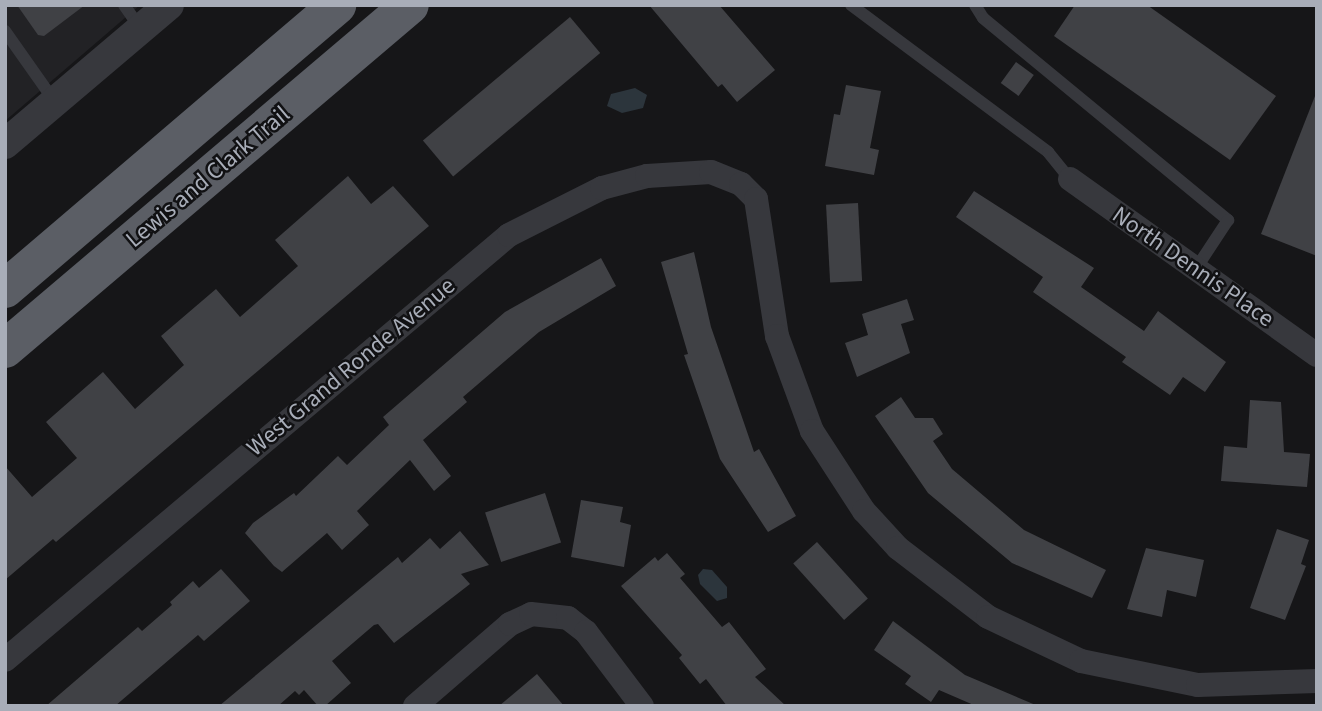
<!DOCTYPE html>
<html>
<head>
<meta charset="utf-8">
<style>
	body { margin:0 }
	#map { position:relative; width:1322px; height:711px; overflow:hidden; background:#161618; font-family:"Source Sans 3",sans-serif }
	div>[style] { position:absolute }
	[style*='--x'] { left:calc(var(--x)*1px); top:calc(var(--y)*1px); width:calc(var(--w)*1px); rotate:calc(var(--a)*1deg) }
	.built>* { inset:0; background:#222225 }
	.water>* { inset:0; background:#2c353c }
	.building>* { inset:0; background:#404145; transform-origin:0 0 }
	.service>* { height:12px; margin:-6px; padding:0 6px; transform-origin:6px; border-radius:6px; background:#37383d }
	.minor>* { height:24px; margin:-12px; padding:0 12px; transform-origin:12px; border-radius:12px; background:#37383d }
	.tertiary>* { height:30px; margin:-15px; padding:0 15px; transform-origin:15px; border-radius:15px; background:#37383d }
	.trunk>* { height:38px; margin:-19px; padding:0 19px; transform-origin:19px; border-radius:19px; background:#5b5e65 }
	span { translate:-50% -50%; white-space:nowrap; text-align:center; line-height:1.15; -webkit-text-stroke:5px #111113; paint-order:stroke }
	.street-label { font-size:24px; color:#a8adb8 }
	.frame { position:absolute; inset:0; border:7px solid #a8adb8; pointer-events:none }
</style>
</head>
<body>
<div id="map">
	<div class="built">
		<i style="clip-path:polygon(5px 5px,140px 5px,5px 121px)"></i>
	</div>
	<div class="water">
		<i style="clip-path:polygon(635px 88px,647px 95px,643px 108px,622px 113px,607px 106px,611px 94px)"></i>
		<i style="clip-path:polygon(703px 569px,712px 570px,727px 587px,727px 598px,717px 601px,700px 584px,698px 575px)"></i>
	</div>
	<div class="building">
		<i style="clip-path:polygon(17px 5px,85px 5px,44px 36px,38px 35px)"></i>
		<i style="clip-path:polygon(649px 5px,719px 5px,775px 70px,737px 102px,722px 84px,718px 87px)"></i>
		<i style="clip-path:polygon(1075px 5px,1147px 5px,1276px 96px,1230px 160px,1054px 36px)"></i>
		<i style="left:570px;top:17px;width:47px;height:192px;rotate:50deg"></i>
		<i style="left:1016px;top:62px;width:22px;height:26px;rotate:36deg"></i>
		<i style="clip-path:polygon(846px 85px,881px 91px,870px 148px,879px 150px,874px 175px,825px 166px,834px 114px,840px 115px)"></i>
		<i style="clip-path:polygon(1315px 96px,1317px 96px,1317px 256px,1261px 234px)"></i>
		<i style="clip-path:polygon(348px 176px,371px 204px,393px 186px,429px 226px,56px 542px,53px 539px,5px 580px,5px 466px,32px 497px,77px 458px,46px 422px,103px 372px,135px 409px,184px 365px,161px 336px,216px 289px,240px 317px,298px 266px,275px 240px)"></i>
		<i style="clip-path:polygon(974px 191px,1094px 268px,1081px 287px,1144px 331px,1158px 311px,1226px 362px,1205px 392px,1183px 377px,1170px 395px,1122px 362px,1126px 357px,1033px 292px,1043px 277px,956px 217px)"></i>
		<i style="left:858px;top:203px;width:78px;height:32px;rotate:87deg"></i>
		<i style="clip-path:polygon(694px 252px,711px 327px,754px 452px,759px 449px,796px 516px,768px 532px,720px 459px,684px 355px,688px 354px,661px 262px)"></i>
		<i style="clip-path:polygon(601px 258px,616px 286px,539px 332px,463px 397px,467px 402px,423px 440px,451px 476px,434px 491px,410px 460px,357px 511px,369px 525px,342px 550px,327px 533px,282px 572px,274px 566px,245px 533px,253px 523px,294px 493px,296px 496px,338px 456px,347px 465px,389px 425px,383px 417px,505px 312px)"></i>
		<i style="clip-path:polygon(907px 299px,914px 320px,901px 324px,910px 353px,857px 377px,845px 343px,868px 335px,862px 314px)"></i>
		<i style="clip-path:polygon(901px 397px,915px 418px,933px 418px,943px 434px,933px 441px,952px 469px,1024px 530px,1106px 570px,1092px 598px,1012px 563px,928px 493px,875px 416px)"></i>
		<i style="clip-path:polygon(1250px 400px,1281px 402px,1284px 452px,1310px 454px,1307px 487px,1221px 481px,1224px 446px,1247px 448px)"></i>
		<i style="left:545px;top:493px;width:52px;height:63px;rotate:72deg"></i>
		<i style="clip-path:polygon(581px 500px,623px 507px,620px 522px,631px 525px,624px 567px,571px 557px)"></i>
		<i style="clip-path:polygon(1277px 529px,1309px 540px,1301px 564px,1306px 566px,1285px 620px,1250px 608px)"></i>
		<i style="clip-path:polygon(460px 531px,489px 565px,461px 574px,470px 584px,394px 643px,378px 624px,374px 625px,332px 661px,351px 683px,325px 706px,318px 706px,304px 690px,299px 695px,295px 691px,278px 706px,219px 706px,398px 557px,402px 563px,430px 538px,440px 549px)"></i>
		<i style="left:817px;top:542px;width:76px;height:32px;rotate:48deg"></i>
		<i style="clip-path:polygon(1146px 548px,1204px 560px,1196px 597px,1167px 590px,1162px 617px,1127px 609px)"></i>
		<i style="clip-path:polygon(667px 553px,685px 574px,680px 578px,722px 627px,729px 622px,766px 669px,755px 677px,786px 706px,727px 706px,706px 679px,700px 684px,679px 658px,682px 655px,621px 586px,655px 557px,658px 561px)"></i>
		<i style="clip-path:polygon(221px 569px,250px 601px,204px 641px,198px 635px,115px 706px,46px 706px,138px 627px,142px 631px,172px 605px,170px 602px,193px 581px,199px 588px)"></i>
		<i style="clip-path:polygon(893px 621px,965px 675px,1038px 706px,976px 706px,939px 690px,931px 702px,905px 684px,911px 676px,874px 650px)"></i>
		<i style="clip-path:polygon(537px 674px,564px 706px,499px 706px)"></i>
	</div>
	<div class="service">
		<i style="--x:124;--y:5;--w:29;--a:55"></i>
		<i style="--x:851;--y:5;--w:246;--a:36.7"></i>
		<i style="--x:1048;--y:152;--w:35;--a:51"></i>
		<i style="--x:975;--y:5;--w:15;--a:58"></i>
		<i style="--x:983;--y:18;--w:318;--a:39.5"></i>
		<i style="--x:1228;--y:220;--w:60;--a:123.4"></i>
		<i style="--x:5;--y:31;--w:87;--a:54.8"></i>
	</div>
	<div class="minor">
		<i style="--x:1070;--y:179;--w:303;--a:35.5"></i>
		<i style="--x:5;--y:660;--w:659;--a:-40.14"></i>
		<i style="--x:509;--y:235;--w:104;--a:-26.8"></i>
		<i style="--x:602;--y:188;--w:47;--a:-14.9"></i>
		<i style="--x:647;--y:176;--w:64;--a:-3.6"></i>
		<i style="--x:711;--y:172;--w:32;--a:22"></i>
		<i style="--x:741;--y:184;--w:21;--a:45"></i>
		<i style="--x:756;--y:199;--w:139;--a:81.3"></i>
		<i style="--x:777;--y:336;--w:101;--a:69.8"></i>
		<i style="--x:812;--y:431;--w:95;--a:57"></i>
		<i style="--x:864;--y:511;--w:50;--a:47.4"></i>
		<i style="--x:898;--y:548;--w:113;--a:37.5"></i>
		<i style="--x:988;--y:617;--w:103;--a:25.3"></i>
		<i style="--x:1081;--y:661;--w:119;--a:11.6"></i>
		<i style="--x:1198;--y:685;--w:119;--a:-1.9"></i>
		<i style="--x:415;--y:706;--w:125;--a:-40.8"></i>
		<i style="--x:510;--y:624;--w:23;--a:-25"></i>
		<i style="--x:531;--y:614;--w:37;--a:6"></i>
		<i style="--x:568;--y:618;--w:23;--a:38"></i>
		<i style="--x:586;--y:632;--w:93;--a:52.9"></i>
	</div>
	<div class="tertiary">
		<i style="--x:5;--y:144;--w:215;--a:-40.3"></i>
	</div>
	<div class="trunk">
		<i style="--x:5;--y:289;--w:437;--a:-40.5"></i>
		<i style="--x:5;--y:349;--w:531;--a:-40.34"></i>
	</div>
	<div class="street-label">
		<span style="left:208px;top:177px;rotate:-40deg">Lewis and Clark Trail</span>
		<span style="left:1193px;top:267px;rotate:35deg">North Dennis Place</span>
		<span style="left:351px;top:367px;rotate:-40deg">West Grand Ronde Avenue</span>
	</div>
	<div class="frame"></div>
</div>
</body>
</html>
